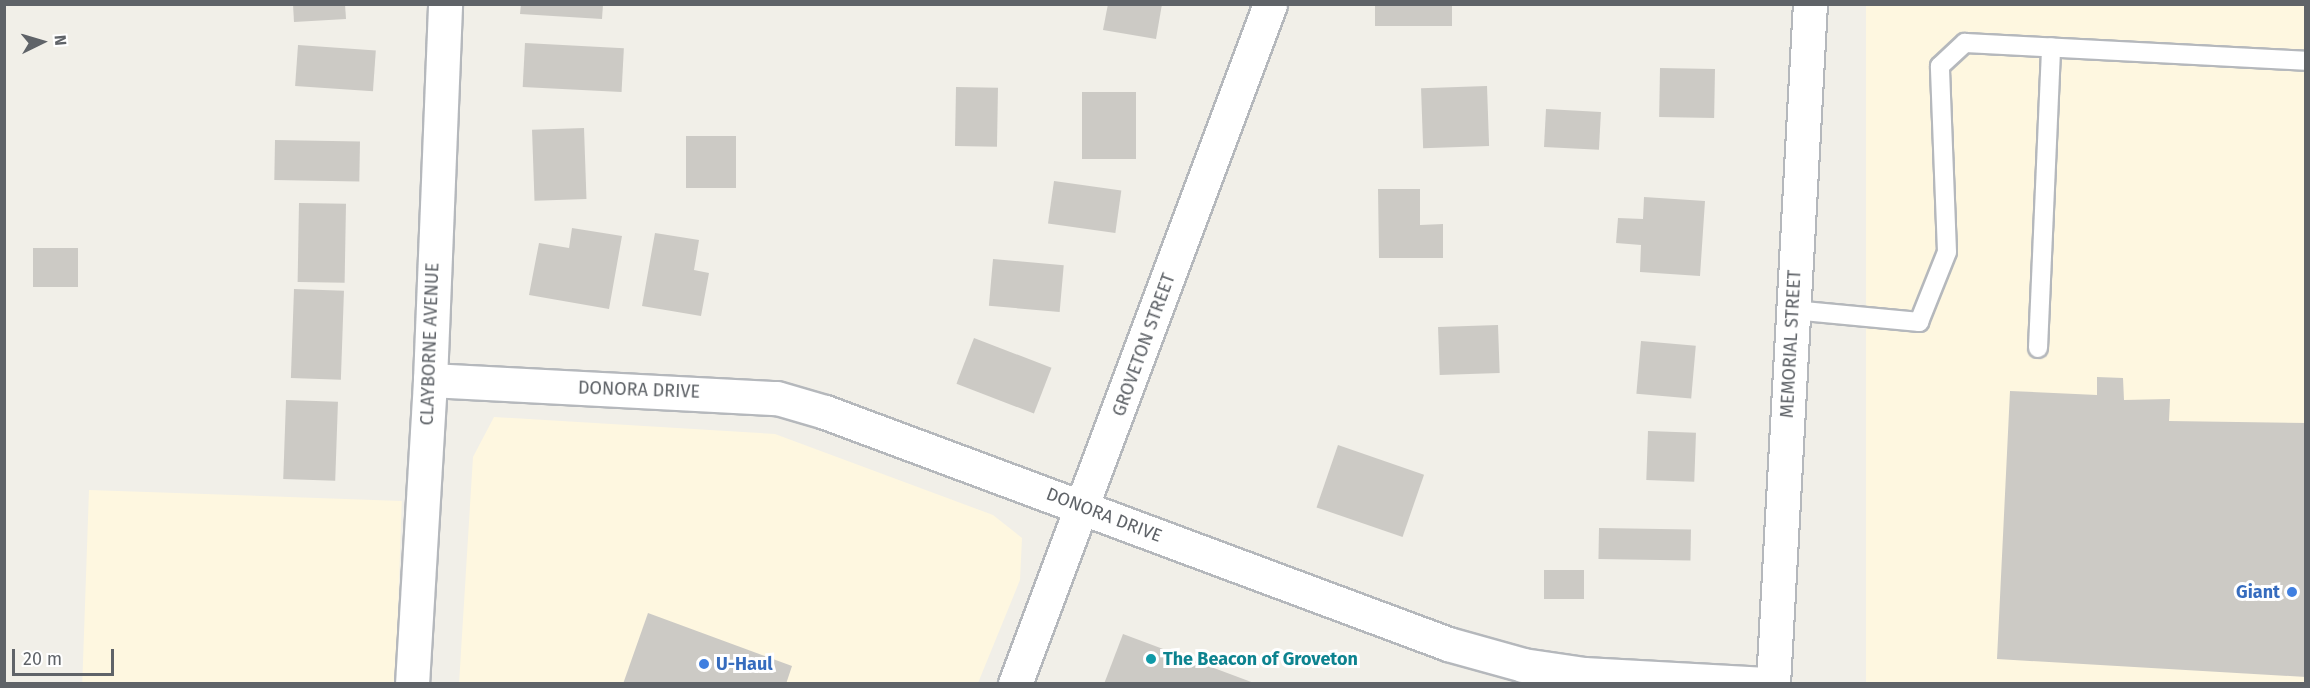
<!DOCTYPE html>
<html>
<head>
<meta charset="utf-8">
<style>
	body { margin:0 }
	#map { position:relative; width:2310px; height:688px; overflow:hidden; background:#f1efe8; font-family:"Fira Sans",sans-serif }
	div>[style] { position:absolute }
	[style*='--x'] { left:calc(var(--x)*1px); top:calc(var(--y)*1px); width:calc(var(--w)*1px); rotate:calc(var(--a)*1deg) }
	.commercial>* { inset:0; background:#fef7e0; transform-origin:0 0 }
	.building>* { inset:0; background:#cccac5; transform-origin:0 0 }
	.roads { filter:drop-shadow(2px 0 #b5b8bc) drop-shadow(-2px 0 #b5b8bc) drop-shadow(0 2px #b5b8bc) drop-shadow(0 -2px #b5b8bc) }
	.service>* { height:18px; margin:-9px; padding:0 9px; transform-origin:9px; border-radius:9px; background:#fff }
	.minor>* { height:33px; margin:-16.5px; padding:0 16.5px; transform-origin:16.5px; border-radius:16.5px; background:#fff }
	.tertiary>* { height:33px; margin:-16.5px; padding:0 16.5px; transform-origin:16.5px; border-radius:16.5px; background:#fff }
	.dots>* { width:16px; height:16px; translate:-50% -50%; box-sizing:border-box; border:3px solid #fff; border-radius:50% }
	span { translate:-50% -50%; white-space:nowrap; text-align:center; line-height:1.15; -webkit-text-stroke:6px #fff; paint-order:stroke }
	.street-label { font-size:18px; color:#5f6368 }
	.shop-label { font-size:18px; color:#366cbe; font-weight:700 }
	.right { translate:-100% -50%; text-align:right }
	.left { translate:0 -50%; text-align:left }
	.culture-label { font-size:18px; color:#0d838f; font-weight:700 }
	.frame { position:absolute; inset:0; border:6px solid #5f6368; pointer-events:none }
	.north { position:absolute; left:12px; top:12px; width:60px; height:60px; -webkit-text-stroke:4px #fff; paint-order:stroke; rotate:85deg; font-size:16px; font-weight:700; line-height:24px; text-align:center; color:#5f6368 }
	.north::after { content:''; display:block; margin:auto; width:21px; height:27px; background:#5f6368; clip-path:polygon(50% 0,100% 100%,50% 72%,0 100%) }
	.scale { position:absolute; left:12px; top:649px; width:102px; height:27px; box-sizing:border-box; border:3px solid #5f6368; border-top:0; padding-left:8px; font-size:18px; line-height:21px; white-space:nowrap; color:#5f6368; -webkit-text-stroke:4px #fff; paint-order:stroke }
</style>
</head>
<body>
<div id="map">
	<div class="commercial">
		<i style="left:1866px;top:5px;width:439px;height:680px"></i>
		<i style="clip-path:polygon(494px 417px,775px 434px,993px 515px,1022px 538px,1020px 580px,978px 683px,459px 684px,473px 457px)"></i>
		<i style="left:89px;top:490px;width:313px;height:193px;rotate:2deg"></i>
	</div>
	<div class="building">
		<i style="clip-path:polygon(293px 4px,345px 4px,346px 19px,294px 22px)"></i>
		<i style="clip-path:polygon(521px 4px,603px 4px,602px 19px,520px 14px)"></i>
		<i style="clip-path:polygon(1108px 4px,1162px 4px,1156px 39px,1103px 30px)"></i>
		<i style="left:1375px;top:4px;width:77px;height:22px"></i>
		<i style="left:525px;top:43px;width:99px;height:44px;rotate:3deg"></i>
		<i style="left:298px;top:45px;width:78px;height:41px;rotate:4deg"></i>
		<i style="left:1660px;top:68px;width:55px;height:49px;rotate:1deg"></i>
		<i style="left:1487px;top:86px;width:60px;height:66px;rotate:88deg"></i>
		<i style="left:956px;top:87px;width:42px;height:59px;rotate:1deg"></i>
		<i style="left:1082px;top:92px;width:54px;height:67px"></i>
		<i style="left:1546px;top:109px;width:55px;height:38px;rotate:3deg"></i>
		<i style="left:584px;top:128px;width:71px;height:52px;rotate:88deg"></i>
		<i style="left:686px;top:136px;width:50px;height:52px"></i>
		<i style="left:275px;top:140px;width:85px;height:40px;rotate:1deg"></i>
		<i style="left:1054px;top:181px;width:68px;height:43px;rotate:8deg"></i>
		<i style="clip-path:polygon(1378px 189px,1420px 189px,1420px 225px,1443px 224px,1443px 258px,1379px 258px)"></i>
		<i style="clip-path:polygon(1644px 197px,1705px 201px,1700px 276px,1640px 272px,1641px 245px,1616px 243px,1618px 218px,1643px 219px)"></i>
		<i style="left:299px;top:203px;width:47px;height:79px;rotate:1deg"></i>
		<i style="clip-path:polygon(572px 228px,622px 236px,609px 309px,529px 295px,539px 243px,569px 248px)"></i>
		<i style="clip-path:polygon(655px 233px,699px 240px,694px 270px,709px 273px,701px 316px,642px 306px)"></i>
		<i style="left:33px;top:248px;width:45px;height:39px"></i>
		<i style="left:993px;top:259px;width:71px;height:47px;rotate:5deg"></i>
		<i style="left:294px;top:289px;width:50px;height:89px;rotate:2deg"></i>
		<i style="left:1498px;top:325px;width:48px;height:60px;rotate:88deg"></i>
		<i style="left:974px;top:338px;width:83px;height:49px;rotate:21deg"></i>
		<i style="left:1641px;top:341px;width:55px;height:53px;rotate:5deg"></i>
		<i style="clip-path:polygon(2097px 377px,2123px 378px,2124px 400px,2170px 399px,2169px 421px,2306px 423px,2306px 677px,1997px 659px,2010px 391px,2097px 395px)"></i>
		<i style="left:286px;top:400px;width:52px;height:79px;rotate:2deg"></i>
		<i style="left:1648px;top:431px;width:48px;height:49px;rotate:2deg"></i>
		<i style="left:1338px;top:445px;width:91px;height:66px;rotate:19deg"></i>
		<i style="left:1599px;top:528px;width:92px;height:31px;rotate:1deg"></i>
		<i style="left:1584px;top:570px;width:29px;height:40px;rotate:90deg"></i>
		<i style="clip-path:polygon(648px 613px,792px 666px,786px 684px,623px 684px)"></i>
		<i style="clip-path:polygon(1123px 634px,1254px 683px,1254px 684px,1104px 684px)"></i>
	</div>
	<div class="roads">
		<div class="service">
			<i style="--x:1793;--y:310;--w:127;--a:5.4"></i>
			<i style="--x:1919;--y:322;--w:75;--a:-68.2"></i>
			<i style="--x:1947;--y:252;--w:186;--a:-92.2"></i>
			<i style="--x:1940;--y:66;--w:34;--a:-43"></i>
			<i style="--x:1965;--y:43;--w:341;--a:3"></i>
			<i style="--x:2038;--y:348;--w:301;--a:-87.5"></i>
		</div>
		<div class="minor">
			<i style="--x:430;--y:380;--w:347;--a:3"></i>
			<i style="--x:777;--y:398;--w:50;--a:16.3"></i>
			<i style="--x:825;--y:412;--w:665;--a:20.42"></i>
			<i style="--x:1448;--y:644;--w:78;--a:15.6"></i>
			<i style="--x:1523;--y:665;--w:62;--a:8.4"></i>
			<i style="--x:1584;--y:674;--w:187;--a:3.1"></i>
			<i style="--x:412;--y:684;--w:305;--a:-86.6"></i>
			<i style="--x:430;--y:380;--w:376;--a:-87.7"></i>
			<i style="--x:1015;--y:684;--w:726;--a:-69.44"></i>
		</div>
		<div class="tertiary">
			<i style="--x:1773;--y:684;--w:681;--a:-86.89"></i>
		</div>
	</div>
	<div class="dots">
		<i style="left:2292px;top:592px;background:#3f7fe0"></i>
		<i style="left:1151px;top:659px;background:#0f9aa8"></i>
		<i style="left:704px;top:664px;background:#3f7fe0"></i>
	</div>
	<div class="street-label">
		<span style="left:430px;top:344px;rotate:-88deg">CLAYBORNE AVENUE</span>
		<span style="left:1791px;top:344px;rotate:-87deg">MEMORIAL STREET</span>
		<span style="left:1144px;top:345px;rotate:-70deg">GROVETON STREET</span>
		<span style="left:639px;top:390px;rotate:2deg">DONORA DRIVE</span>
		<span style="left:1104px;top:515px;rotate:21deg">DONORA DRIVE</span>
	</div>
	<div class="shop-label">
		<span class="right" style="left:2280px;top:592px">Giant</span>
		<span class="left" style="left:716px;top:664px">U-Haul</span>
	</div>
	<div class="culture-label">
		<span class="left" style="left:1163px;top:659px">The Beacon of Groveton</span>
	</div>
	<div class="frame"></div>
	<div class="north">N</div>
	<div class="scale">20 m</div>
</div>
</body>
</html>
